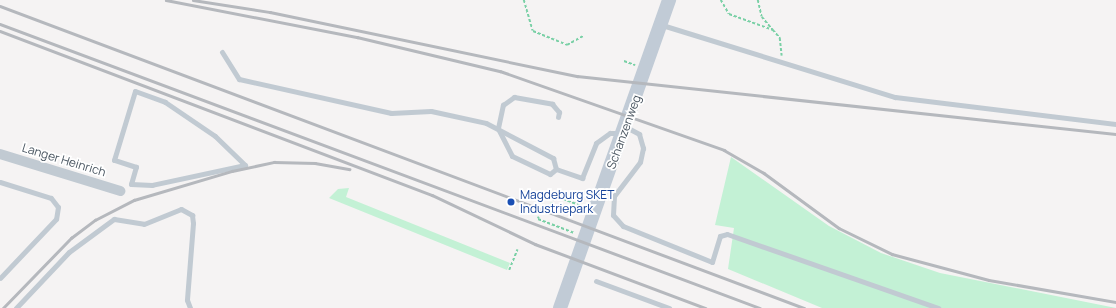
<!DOCTYPE html>
<html>
<head>
<meta charset="utf-8">
<style>
	body { margin:0 }
	#map { position:relative; width:1116px; height:308px; overflow:hidden; background:#f5f3f3; font-family:Manrope,sans-serif }
	div>[style] { position:absolute }
	[style*='--x'] { left:calc(var(--x)*1px); top:calc(var(--y)*1px); width:calc(var(--w)*1px); rotate:calc(var(--a)*1deg) }
	.green>* { inset:0; background:#c3f1d5 }
	.path>* { height:1.5px; margin-top:-0.75px; transform-origin:0; background:repeating-linear-gradient(90deg,#7ad0a6 0 3px,transparent 0 5px) }
	.lane>* { height:5px; margin:-2.5px; padding:0 2.5px; transform-origin:2.5px; border-radius:2.5px; background:#c1cad2 }
	.street>* { height:10px; margin:-5px; padding:0 5px; transform-origin:5px; border-radius:5px; background:#c1cad2 }
	.secondary>* { height:14px; margin:-7px; padding:0 7px; transform-origin:7px; border-radius:7px; background:#c1cbd6 }
	.rail>* { height:2.5px; margin:-1.25px; padding:0 1.25px; transform-origin:1.25px; border-radius:1.25px; background:#b5b8bd }
	.dots>* { width:11px; height:11px; translate:-50% -50%; box-sizing:border-box; border:2px solid #fff; border-radius:50% }
	span { translate:-50% -50%; white-space:nowrap; text-align:center; line-height:1.15; -webkit-text-stroke:3.5px #fff; paint-order:stroke }
	.street-label { font-size:12px; color:#4a5661 }
	.transit-label { font-size:12px; color:#164399 }
	.left { translate:0 -50%; text-align:left }
</style>
</head>
<body>
<div id="map">
	<div class="green">
		<i style="clip-path:polygon(731px 157px,829px 226px,881px 253px,940px 273px,1116px 308px,822px 308px,728px 269px,734px 228px,715px 225px)"></i>
		<i style="clip-path:polygon(349px 188px,346px 197px,510px 263px,507px 270px,329px 198px,338px 189px)"></i>
	</div>
	<div class="path">
		<i style="--x:524;--y:0;--w:32;--a:74"></i>
		<i style="--x:533;--y:31;--w:37;--a:22"></i>
		<i style="--x:567;--y:45;--w:18;--a:-29"></i>
		<i style="--x:721;--y:0;--w:16;--a:60"></i>
		<i style="--x:729;--y:14;--w:47;--a:20"></i>
		<i style="--x:773;--y:30;--w:11;--a:49"></i>
		<i style="--x:780;--y:38;--w:18;--a:84"></i>
		<i style="--x:758;--y:0;--w:17;--a:77"></i>
		<i style="--x:762;--y:17;--w:17;--a:50"></i>
		<i style="--x:624;--y:61;--w:12;--a:20"></i>
		<i style="--x:549;--y:210;--w:16;--a:-72"></i>
		<i style="--x:554;--y:195;--w:32;--a:22"></i>
		<i style="--x:539;--y:217;--w:2;--a:117"></i>
		<i style="--x:538;--y:219;--w:39;--a:21"></i>
		<i style="--x:509;--y:270;--w:22;--a:-68"></i>
	</div>
	<div class="lane">
		<i style="--x:662;--y:25;--w:244;--a:17.2"></i>
		<i style="--x:895;--y:97;--w:223;--a:7"></i>
		<i style="--x:222;--y:52;--w:32;--a:58"></i>
		<i style="--x:239;--y:79;--w:156;--a:12.6"></i>
		<i style="--x:391;--y:113;--w:40;--a:-2.9"></i>
		<i style="--x:431;--y:111;--w:56;--a:12.3"></i>
		<i style="--x:486;--y:123;--w:76;--a:27.6"></i>
		<i style="--x:553;--y:158;--w:11;--a:75"></i>
		<i style="--x:135;--y:91;--w:32;--a:20"></i>
		<i style="--x:165;--y:102;--w:60;--a:34.2"></i>
		<i style="--x:215;--y:136;--w:42;--a:44"></i>
		<i style="--x:245;--y:165;--w:95;--a:167.9"></i>
		<i style="--x:152;--y:185;--w:21;--a:-177"></i>
		<i style="--x:131;--y:184;--w:18;--a:-74"></i>
		<i style="--x:136;--y:167;--w:23;--a:-162"></i>
		<i style="--x:114;--y:160;--w:72;--a:-73.1"></i>
		<i style="--x:626;--y:127;--w:15;--a:28"></i>
		<i style="--x:639;--y:134;--w:15;--a:74"></i>
		<i style="--x:643;--y:148;--w:14;--a:102"></i>
		<i style="--x:640;--y:162;--w:43;--a:127.4"></i>
		<i style="--x:614;--y:196;--w:19;--a:93"></i>
		<i style="--x:613;--y:215;--w:15;--a:48"></i>
		<i style="--x:623;--y:226;--w:96;--a:22"></i>
		<i style="--x:712;--y:262;--w:27;--a:-73"></i>
		<i style="--x:720;--y:236;--w:7;--a:-16"></i>
		<i style="--x:727;--y:234;--w:224;--a:19.3"></i>
		<i style="--x:556;--y:169;--w:8;--a:140"></i>
		<i style="--x:550;--y:174;--w:42;--a:-154.7"></i>
		<i style="--x:512;--y:156;--w:31;--a:-117"></i>
		<i style="--x:498;--y:128;--w:24;--a:-78"></i>
		<i style="--x:503;--y:105;--w:14;--a:-36"></i>
		<i style="--x:514;--y:97;--w:39;--a:10"></i>
		<i style="--x:552;--y:104;--w:11;--a:49"></i>
		<i style="--x:559;--y:112;--w:5;--a:101"></i>
		<i style="--x:556;--y:169;--w:28;--a:19"></i>
		<i style="--x:582;--y:178;--w:38;--a:-68"></i>
		<i style="--x:596;--y:143;--w:17;--a:-36"></i>
		<i style="--x:610;--y:133;--w:11;--a:0"></i>
		<i style="--x:0;--y:182;--w:53;--a:17.4"></i>
		<i style="--x:51;--y:198;--w:11;--a:52"></i>
		<i style="--x:58;--y:207;--w:12;--a:99"></i>
		<i style="--x:56;--y:219;--w:81;--a:133.5"></i>
		<i style="--x:596;--y:281;--w:78;--a:20.3"></i>
		<i style="--x:16;--y:308;--w:77;--a:-46.6"></i>
		<i style="--x:69;--y:252;--w:56;--a:-36.3"></i>
		<i style="--x:114;--y:219;--w:30;--a:9"></i>
		<i style="--x:144;--y:224;--w:40;--a:-22"></i>
		<i style="--x:181;--y:209;--w:13;--a:29"></i>
		<i style="--x:192;--y:215;--w:8;--a:83"></i>
		<i style="--x:193;--y:223;--w:77;--a:94.5"></i>
		<i style="--x:187;--y:300;--w:9;--a:69"></i>
	</div>
	<div class="street">
		<i style="--x:0;--y:154;--w:126;--a:17.1"></i>
	</div>
	<div class="secondary">
		<i style="--x:560;--y:308;--w:327;--a:-70.5"></i>
	</div>
	<div class="rail">
		<i style="--x:166;--y:0;--w:195;--a:11"></i>
		<i style="--x:357;--y:37;--w:147;--a:13.4"></i>
		<i style="--x:500;--y:71;--w:238;--a:19.4"></i>
		<i style="--x:724;--y:150;--w:46;--a:29.9"></i>
		<i style="--x:764;--y:173;--w:93;--a:36.3"></i>
		<i style="--x:839;--y:228;--w:59;--a:26.1"></i>
		<i style="--x:892;--y:254;--w:100;--a:15"></i>
		<i style="--x:989;--y:280;--w:129;--a:9.8"></i>
		<i style="--x:193;--y:0;--w:78;--a:8.9"></i>
		<i style="--x:270;--y:12;--w:314;--a:11.8"></i>
		<i style="--x:577;--y:76;--w:542;--a:6.14"></i>
		<i style="--x:0;--y:6;--w:859;--a:20.59"></i>
		<i style="--x:0;--y:24;--w:811;--a:20.49"></i>
		<i style="--x:0;--y:31;--w:462;--a:20.8"></i>
		<i style="--x:432;--y:195;--w:114;--a:25.4"></i>
		<i style="--x:535;--y:244;--w:182;--a:20.6"></i>
		<i style="--x:3;--y:308;--w:98;--a:-45.8"></i>
		<i style="--x:71;--y:238;--w:30;--a:-37"></i>
		<i style="--x:95;--y:220;--w:44;--a:-27.1"></i>
		<i style="--x:134;--y:200;--w:102;--a:-16.5"></i>
		<i style="--x:232;--y:171;--w:43;--a:-12.1"></i>
		<i style="--x:274;--y:162;--w:41;--a:1.4"></i>
		<i style="--x:315;--y:163;--w:35;--a:10"></i>
	</div>
	<div class="dots">
		<i style="left:511px;top:202px;background:#1a4fb4"></i>
	</div>
	<div class="street-label">
		<span style="left:624px;top:132px;rotate:-70deg">Schanzenweg</span>
		<span style="left:64px;top:160px;rotate:17deg">Langer Heinrich</span>
	</div>
	<div class="transit-label">
		<span class="left" style="left:520px;top:202px">Magdeburg SKET<br>Industriepark</span>
	</div>
</div>
</body>
</html>
